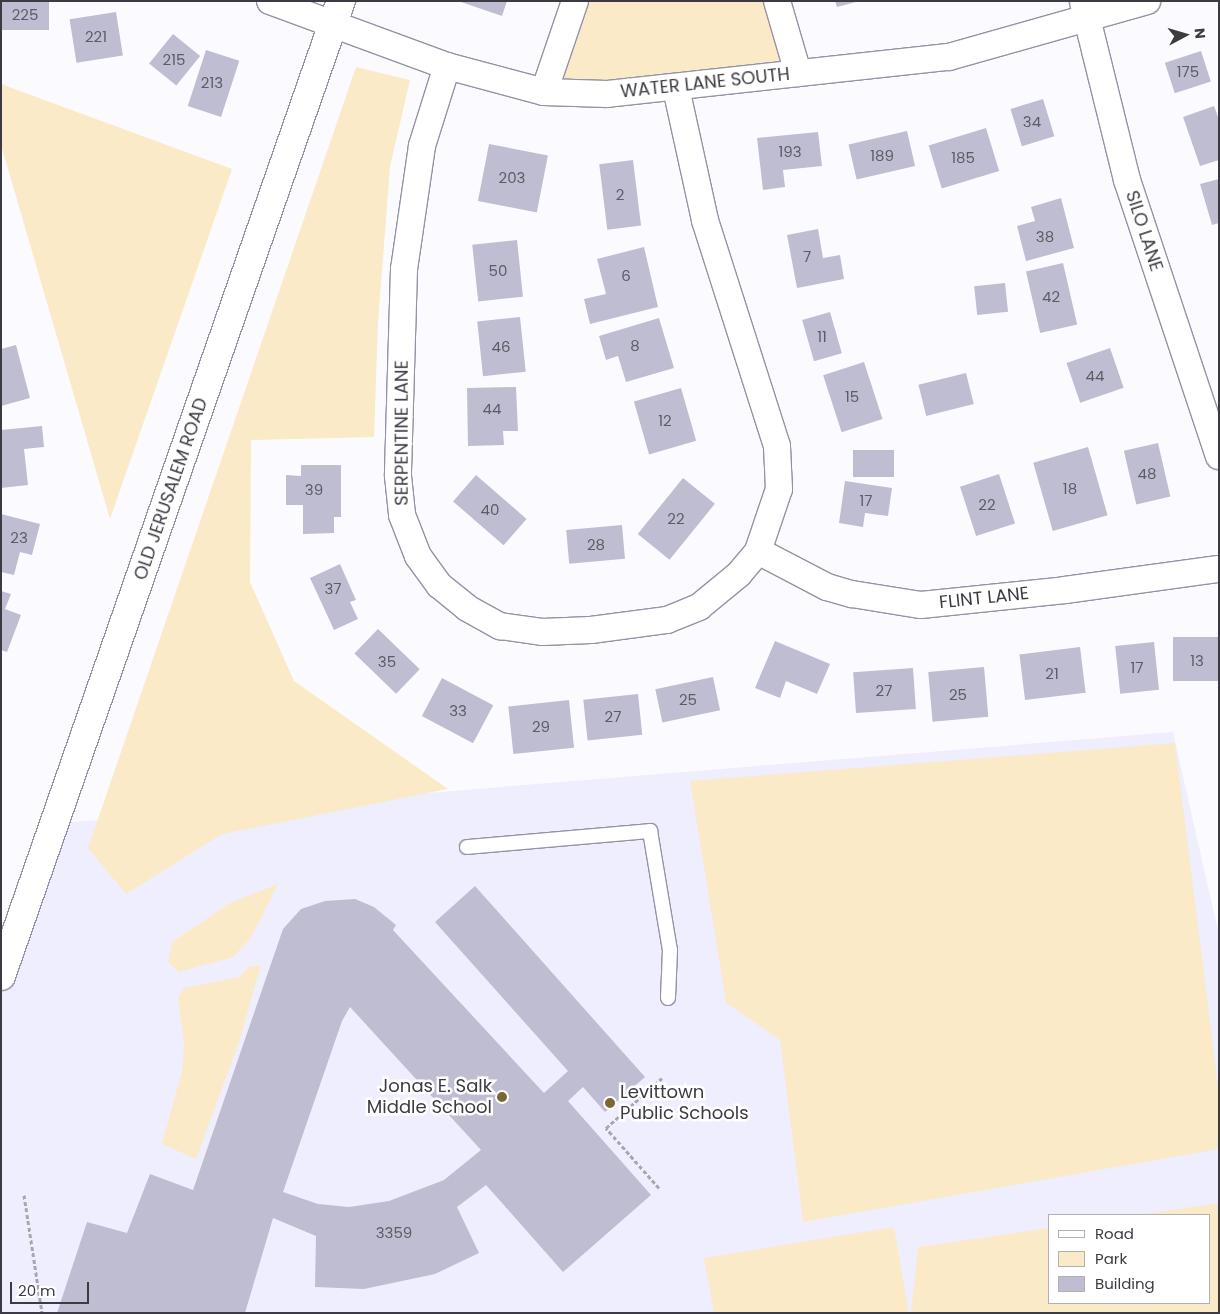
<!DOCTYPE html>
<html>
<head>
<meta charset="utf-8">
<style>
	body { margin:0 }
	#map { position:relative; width:1220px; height:1314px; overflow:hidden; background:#fbfbff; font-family:Poppins,sans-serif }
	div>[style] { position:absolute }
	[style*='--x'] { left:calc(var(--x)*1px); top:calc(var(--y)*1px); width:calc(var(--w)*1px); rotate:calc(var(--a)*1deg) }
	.built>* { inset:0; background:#efeeff }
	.green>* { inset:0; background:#faeac7 }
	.building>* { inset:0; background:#bfbdd1; transform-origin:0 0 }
	.path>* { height:3px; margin-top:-1.5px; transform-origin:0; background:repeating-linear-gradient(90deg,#a7a7ad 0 4px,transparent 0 6.5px) }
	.roads { filter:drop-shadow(1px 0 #9492a5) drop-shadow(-1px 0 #9492a5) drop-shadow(0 1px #9492a5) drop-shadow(0 -1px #9492a5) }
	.service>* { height:14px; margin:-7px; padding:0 7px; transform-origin:7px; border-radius:7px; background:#fff }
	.minor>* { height:26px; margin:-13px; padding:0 13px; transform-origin:13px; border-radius:13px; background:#fff }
	.secondary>* { height:28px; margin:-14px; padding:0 14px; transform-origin:14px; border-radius:14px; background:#fff }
	.dots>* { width:14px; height:14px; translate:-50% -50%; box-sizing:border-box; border:2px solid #fff; border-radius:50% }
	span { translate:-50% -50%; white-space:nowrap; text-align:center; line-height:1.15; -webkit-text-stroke:5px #fff; paint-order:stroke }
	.number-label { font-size:15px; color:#5d5c66 }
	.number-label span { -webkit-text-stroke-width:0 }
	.street-label { font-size:18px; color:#3c3b43 }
	.poi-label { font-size:18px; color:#3c3b43 }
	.right { translate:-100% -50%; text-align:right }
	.left { translate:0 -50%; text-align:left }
	.frame { position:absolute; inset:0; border:2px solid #3c3b43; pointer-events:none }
	.legend { position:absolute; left:1048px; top:1214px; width:162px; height:90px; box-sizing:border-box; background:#fff; border:1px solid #b1b1b4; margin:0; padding:6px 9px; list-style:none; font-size:15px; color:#3c3b43 }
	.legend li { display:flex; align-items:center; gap:10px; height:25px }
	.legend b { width:25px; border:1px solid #b1b1b4 }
	.north { position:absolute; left:1160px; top:10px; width:50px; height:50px; -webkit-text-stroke:4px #fff; paint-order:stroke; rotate:84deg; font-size:14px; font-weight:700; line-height:20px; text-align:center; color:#3c3b43 }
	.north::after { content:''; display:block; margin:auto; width:18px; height:22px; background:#3c3b43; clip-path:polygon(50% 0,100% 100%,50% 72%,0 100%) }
	.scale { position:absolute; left:10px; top:1282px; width:79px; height:22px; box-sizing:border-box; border:2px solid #3c3b43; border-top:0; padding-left:6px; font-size:15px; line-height:18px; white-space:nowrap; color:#3c3b43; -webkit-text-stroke:4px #fff; paint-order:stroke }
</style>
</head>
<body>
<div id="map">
	<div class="built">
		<i style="clip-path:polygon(evenodd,1173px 732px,1219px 935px,1219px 1313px,1px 1313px,1px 990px,60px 823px,1173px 732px,1049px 1215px,1209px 1215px,1209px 1303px,1049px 1303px,1049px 1215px)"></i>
	</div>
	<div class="green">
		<i style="clip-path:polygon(578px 1px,772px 1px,794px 72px,549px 90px)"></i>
		<i style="clip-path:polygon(356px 67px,410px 80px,390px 167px,378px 323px,374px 437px,251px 440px,250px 582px,294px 681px,448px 789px,222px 834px,126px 894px,88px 848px)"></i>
		<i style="clip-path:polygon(1px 84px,232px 169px,110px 519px,1px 145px)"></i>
		<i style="clip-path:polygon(1175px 743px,1219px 1094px,1219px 1149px,803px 1222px,780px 1040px,726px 1003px,690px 781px)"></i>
		<i style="clip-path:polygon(278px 884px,250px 939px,233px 957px,179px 972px,168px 962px,172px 942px,230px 903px)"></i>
		<i style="clip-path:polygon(261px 965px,239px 1042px,196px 1159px,162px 1144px,182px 1071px,184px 1044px,178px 998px,184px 988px,240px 977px,248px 967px)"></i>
		<i style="clip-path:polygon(1219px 1203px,1219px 1313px,911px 1313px,918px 1247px,1049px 1228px,1049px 1303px,1209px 1303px,1209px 1215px,1138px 1215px)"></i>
		<i style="clip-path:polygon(894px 1227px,908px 1308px,907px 1313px,714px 1313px,704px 1258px)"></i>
	</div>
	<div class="building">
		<i style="left:1px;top:1px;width:48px;height:29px"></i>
		<i style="clip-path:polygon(458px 1px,507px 1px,502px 16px)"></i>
		<i style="clip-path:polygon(835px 1px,856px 1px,856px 2px,837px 7px)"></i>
		<i style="left:116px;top:12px;width:44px;height:47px;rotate:81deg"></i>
		<i style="left:173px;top:34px;width:35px;height:38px;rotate:39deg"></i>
		<i style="left:206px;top:50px;width:35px;height:59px;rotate:18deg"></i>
		<i style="left:1201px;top:51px;width:32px;height:38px;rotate:72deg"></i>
		<i style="left:1043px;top:99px;width:39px;height:34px;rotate:73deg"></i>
		<i style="clip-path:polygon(1214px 106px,1219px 120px,1219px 160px,1200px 166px,1183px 117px)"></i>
		<i style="left:986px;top:128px;width:45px;height:60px;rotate:73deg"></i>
		<i style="left:907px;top:131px;width:36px;height:60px;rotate:77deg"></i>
		<i style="clip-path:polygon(818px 132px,822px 166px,783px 170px,785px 187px,763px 190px,757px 138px)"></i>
		<i style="left:489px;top:144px;width:60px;height:58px;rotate:11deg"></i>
		<i style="left:633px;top:160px;width:66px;height:34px;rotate:83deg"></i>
		<i style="clip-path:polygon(1219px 179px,1219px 223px,1212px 225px,1200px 184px)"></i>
		<i style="clip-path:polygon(1061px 198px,1074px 248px,1026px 261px,1017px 226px,1035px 221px,1031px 207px)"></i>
		<i style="clip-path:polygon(818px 229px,823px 258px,840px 255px,844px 279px,797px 288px,787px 235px)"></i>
		<i style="left:517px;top:240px;width:57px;height:45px;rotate:84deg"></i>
		<i style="clip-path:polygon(644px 247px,658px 307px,590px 324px,584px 299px,606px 294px,597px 259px)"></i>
		<i style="left:1063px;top:263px;width:63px;height:38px;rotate:77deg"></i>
		<i style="left:1005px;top:283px;width:29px;height:31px;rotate:84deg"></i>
		<i style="left:830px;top:312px;width:43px;height:29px;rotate:74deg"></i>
		<i style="left:520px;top:317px;width:55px;height:43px;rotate:84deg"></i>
		<i style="clip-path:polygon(659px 318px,674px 368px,626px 382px,618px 356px,606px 360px,599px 336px)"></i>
		<i style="clip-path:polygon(16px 345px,30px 398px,1px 406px,1px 349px)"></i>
		<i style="left:1110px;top:348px;width:42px;height:46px;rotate:71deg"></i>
		<i style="left:864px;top:362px;width:60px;height:43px;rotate:72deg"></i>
		<i style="left:966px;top:373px;width:32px;height:49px;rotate:76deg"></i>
		<i style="clip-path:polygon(516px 387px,518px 431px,503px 431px,504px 445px,468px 446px,467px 388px)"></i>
		<i style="left:681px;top:388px;width:55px;height:49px;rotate:74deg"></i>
		<i style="clip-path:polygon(42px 426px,44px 447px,24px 449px,28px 485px,1px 488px,1px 430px)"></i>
		<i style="left:1158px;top:443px;width:55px;height:35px;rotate:77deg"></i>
		<i style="left:1088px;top:447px;width:71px;height:57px;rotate:74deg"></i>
		<i style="left:853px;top:450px;width:41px;height:27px"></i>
		<i style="clip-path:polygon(301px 465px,341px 465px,341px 517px,334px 517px,334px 533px,303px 534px,303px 505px,286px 505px,286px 475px,301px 476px)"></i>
		<i style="left:999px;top:474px;width:52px;height:41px;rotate:72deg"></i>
		<i style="left:476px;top:475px;width:67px;height:35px;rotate:41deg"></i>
		<i style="left:683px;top:478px;width:41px;height:72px;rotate:39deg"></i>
		<i style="clip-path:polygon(845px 481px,892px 488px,888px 516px,865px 513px,863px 527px,839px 523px)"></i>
		<i style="clip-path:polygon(1px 514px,40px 524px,32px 555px,20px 552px,14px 575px,1px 572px)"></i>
		<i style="left:622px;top:525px;width:34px;height:56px;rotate:85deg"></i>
		<i style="clip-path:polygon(340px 564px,356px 600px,350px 602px,358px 619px,334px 630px,310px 578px)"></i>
		<i style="clip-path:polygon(1px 591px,11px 594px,5px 609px,21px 615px,7px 652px,1px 650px)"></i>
		<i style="left:378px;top:629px;width:58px;height:34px;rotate:44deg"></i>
		<i style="left:1219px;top:637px;width:44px;height:46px;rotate:90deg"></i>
		<i style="clip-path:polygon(775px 641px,830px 664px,817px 694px,786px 681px,780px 698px,755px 688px)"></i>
		<i style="left:1154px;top:642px;width:48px;height:39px;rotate:84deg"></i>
		<i style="left:1080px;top:647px;width:46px;height:61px;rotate:83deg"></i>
		<i style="left:984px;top:667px;width:50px;height:56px;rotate:85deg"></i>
		<i style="left:913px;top:668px;width:41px;height:60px;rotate:86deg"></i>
		<i style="left:713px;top:677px;width:34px;height:59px;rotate:78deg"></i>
		<i style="left:442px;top:678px;width:58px;height:43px;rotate:28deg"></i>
		<i style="left:638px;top:694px;width:41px;height:55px;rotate:84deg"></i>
		<i style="left:569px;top:700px;width:48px;height:61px;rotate:84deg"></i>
		<i style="clip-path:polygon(evenodd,475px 886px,645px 1077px,605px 1112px,583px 1087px,568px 1101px,651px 1195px,563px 1272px,486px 1185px,457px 1207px,479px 1253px,435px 1274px,364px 1289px,315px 1287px,316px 1236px,273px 1218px,245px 1313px,57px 1313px,87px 1222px,127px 1233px,150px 1174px,193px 1190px,283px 929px,301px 909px,325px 901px,355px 899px,374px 907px,396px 925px,393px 930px,544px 1093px,568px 1071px,435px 922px,475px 886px,350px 1007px,481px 1150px,444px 1180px,389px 1201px,349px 1207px,318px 1204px,283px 1192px,342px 1021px,350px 1007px)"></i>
	</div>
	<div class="path">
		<i style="--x:659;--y:1188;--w:80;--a:-131.5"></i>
		<i style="--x:606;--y:1128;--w:75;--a:-41.8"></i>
		<i style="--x:24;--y:1195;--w:119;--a:81.3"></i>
	</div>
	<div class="roads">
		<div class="service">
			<i style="--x:467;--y:847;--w:184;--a:-5"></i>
			<i style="--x:650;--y:831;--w:121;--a:80.5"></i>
			<i style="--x:670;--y:950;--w:48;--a:92.4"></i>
		</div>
		<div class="minor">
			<i style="--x:270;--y:1;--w:189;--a:20.2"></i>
			<i style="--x:447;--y:66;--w:100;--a:15"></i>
			<i style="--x:544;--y:92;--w:63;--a:1.8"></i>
			<i style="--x:607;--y:94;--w:344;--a:-6.2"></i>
			<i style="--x:949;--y:57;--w:206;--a:-15.8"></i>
			<i style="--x:777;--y:1;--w:75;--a:73.7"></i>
			<i style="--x:1083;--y:2;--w:183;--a:76.1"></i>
			<i style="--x:1127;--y:180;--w:291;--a:71.6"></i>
			<i style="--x:447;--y:66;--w:84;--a:107.4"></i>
			<i style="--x:422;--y:146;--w:124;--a:98.3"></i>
			<i style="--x:404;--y:269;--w:207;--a:91.7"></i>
			<i style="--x:398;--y:476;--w:39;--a:84"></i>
			<i style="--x:402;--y:515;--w:44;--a:68.7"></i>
			<i style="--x:418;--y:556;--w:36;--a:54"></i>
			<i style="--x:439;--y:585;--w:36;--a:39"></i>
			<i style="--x:467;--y:608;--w:38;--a:29"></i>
			<i style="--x:500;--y:626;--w:42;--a:8.1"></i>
			<i style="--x:542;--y:632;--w:49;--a:-2.3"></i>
			<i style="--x:591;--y:630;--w:77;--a:-7.5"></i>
			<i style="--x:667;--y:620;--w:35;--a:-22"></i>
			<i style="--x:699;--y:607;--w:52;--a:-39.5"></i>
			<i style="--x:739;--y:574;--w:30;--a:-50"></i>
			<i style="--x:758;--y:551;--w:65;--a:-71.3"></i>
			<i style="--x:779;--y:489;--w:43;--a:-92.7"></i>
			<i style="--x:777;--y:446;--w:237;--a:-107.7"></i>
			<i style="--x:705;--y:220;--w:135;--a:-102.4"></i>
			<i style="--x:544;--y:92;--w:96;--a:-71.2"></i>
			<i style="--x:758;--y:551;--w:78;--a:27.6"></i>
			<i style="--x:827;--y:587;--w:26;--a:16"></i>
			<i style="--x:852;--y:594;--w:70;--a:9.1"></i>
			<i style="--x:921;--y:605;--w:145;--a:-5.9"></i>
			<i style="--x:1065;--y:590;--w:155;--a:-7.8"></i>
		</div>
		<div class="secondary">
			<i style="--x:1;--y:976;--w:1033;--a:-70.78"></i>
		</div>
	</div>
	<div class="dots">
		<i style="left:502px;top:1097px;background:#7b6736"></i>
		<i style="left:610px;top:1103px;background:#7b6736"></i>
	</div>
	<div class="number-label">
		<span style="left:25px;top:15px">225</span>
		<span style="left:96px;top:37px">221</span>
		<span style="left:174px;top:60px">215</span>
		<span style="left:1188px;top:72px">175</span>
		<span style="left:212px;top:83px">213</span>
		<span style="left:1032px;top:122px">34</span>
		<span style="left:790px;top:152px">193</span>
		<span style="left:882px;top:156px">189</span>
		<span style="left:963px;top:158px">185</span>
		<span style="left:512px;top:178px">203</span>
		<span style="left:620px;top:195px">2</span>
		<span style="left:1045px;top:237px">38</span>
		<span style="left:807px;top:257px">7</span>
		<span style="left:498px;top:271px">50</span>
		<span style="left:626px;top:276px">6</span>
		<span style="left:1051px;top:297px">42</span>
		<span style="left:822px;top:337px">11</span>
		<span style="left:635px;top:346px">8</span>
		<span style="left:501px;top:347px">46</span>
		<span style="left:1095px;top:376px">44</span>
		<span style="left:852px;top:397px">15</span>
		<span style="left:492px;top:409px">44</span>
		<span style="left:665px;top:421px">12</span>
		<span style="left:1147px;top:474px">48</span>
		<span style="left:1070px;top:489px">18</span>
		<span style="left:314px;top:490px">39</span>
		<span style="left:866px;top:501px">17</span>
		<span style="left:987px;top:505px">22</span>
		<span style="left:490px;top:510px">40</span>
		<span style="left:676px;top:519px">22</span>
		<span style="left:19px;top:538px">23</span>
		<span style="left:596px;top:545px">28</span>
		<span style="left:333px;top:589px">37</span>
		<span style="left:1197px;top:661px">13</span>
		<span style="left:387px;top:662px">35</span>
		<span style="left:1137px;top:668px">17</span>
		<span style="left:1052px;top:674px">21</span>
		<span style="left:884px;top:691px">27</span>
		<span style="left:958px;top:695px">25</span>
		<span style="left:688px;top:700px">25</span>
		<span style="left:458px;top:711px">33</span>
		<span style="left:613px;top:717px">27</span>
		<span style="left:541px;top:727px">29</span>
		<span style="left:394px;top:1233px">3359</span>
	</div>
	<div class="street-label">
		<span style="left:705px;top:83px;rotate:-6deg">WATER LANE SOUTH</span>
		<span style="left:1144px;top:231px;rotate:72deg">SILO LANE</span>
		<span style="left:402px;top:433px;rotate:-90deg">SERPENTINE LANE</span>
		<span style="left:171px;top:489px;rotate:-71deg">OLD JERUSALEM ROAD</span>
		<span style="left:984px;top:598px;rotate:-6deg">FLINT LANE</span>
	</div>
	<div class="poi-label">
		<span class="right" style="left:492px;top:1097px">Jonas E. Salk<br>Middle School</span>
		<span class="left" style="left:620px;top:1103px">Levittown<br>Public Schools</span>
	</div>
	<div class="frame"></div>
	<ul class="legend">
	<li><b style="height:6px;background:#fff"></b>Road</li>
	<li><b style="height:14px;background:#faeac7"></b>Park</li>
	<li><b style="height:14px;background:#bfbdd1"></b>Building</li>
	</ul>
	<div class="north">N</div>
	<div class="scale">20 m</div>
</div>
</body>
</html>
